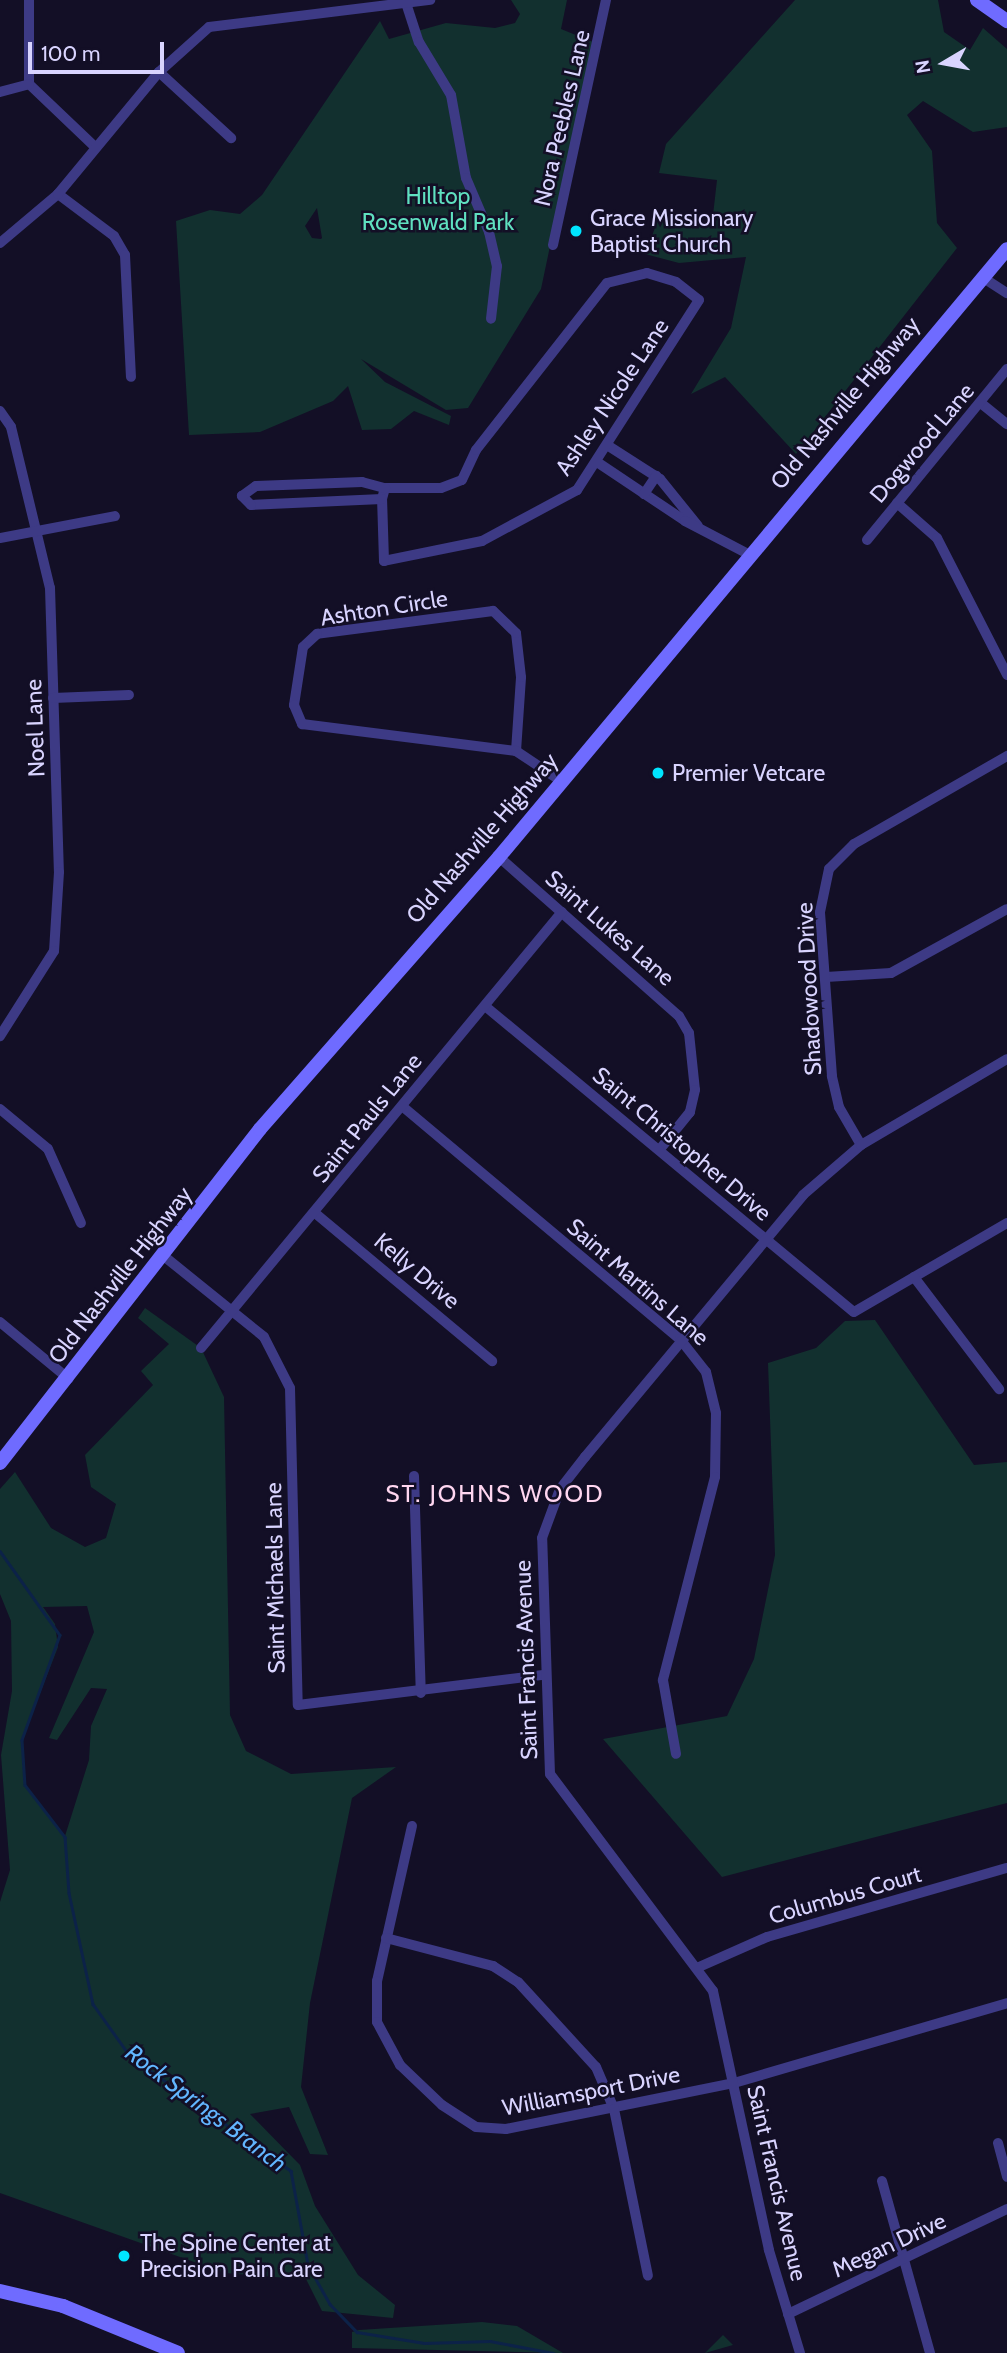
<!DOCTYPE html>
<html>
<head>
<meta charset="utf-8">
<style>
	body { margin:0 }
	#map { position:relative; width:1007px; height:2353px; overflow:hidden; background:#130f26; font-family:Cabin,sans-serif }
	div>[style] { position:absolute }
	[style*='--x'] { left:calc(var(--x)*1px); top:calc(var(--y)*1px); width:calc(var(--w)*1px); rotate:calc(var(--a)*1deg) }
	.green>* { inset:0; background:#12302f }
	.stream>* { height:2.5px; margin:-1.25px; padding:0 1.25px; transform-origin:1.25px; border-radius:1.25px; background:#0c2248 }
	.street>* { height:10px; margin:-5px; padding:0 5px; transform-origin:5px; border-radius:5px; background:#3d3a85 }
	.secondary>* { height:14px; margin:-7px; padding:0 7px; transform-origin:7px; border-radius:7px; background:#6f6bff }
	.dots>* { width:19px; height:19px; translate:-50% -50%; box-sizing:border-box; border:4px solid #130f26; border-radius:50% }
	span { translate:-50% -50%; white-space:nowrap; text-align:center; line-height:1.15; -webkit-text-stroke:5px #130f26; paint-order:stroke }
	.street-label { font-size:23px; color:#d9d4ff }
	.park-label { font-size:23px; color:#5fe0c0 }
	.poi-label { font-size:23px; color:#d9d4ff }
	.left { translate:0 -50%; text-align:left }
	.neighbourhood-label { font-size:24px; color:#ffd6f0; letter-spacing:2px }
	.water-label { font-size:24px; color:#62b6ff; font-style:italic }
	.north { position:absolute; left:909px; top:28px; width:70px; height:70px; -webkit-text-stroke:5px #130f26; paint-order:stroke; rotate:260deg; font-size:19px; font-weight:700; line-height:28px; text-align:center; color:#d9d4ff }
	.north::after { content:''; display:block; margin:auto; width:24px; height:32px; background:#d9d4ff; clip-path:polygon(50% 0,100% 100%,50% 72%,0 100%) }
	.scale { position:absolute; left:28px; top:42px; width:136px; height:32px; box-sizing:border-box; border:4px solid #d9d4ff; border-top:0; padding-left:9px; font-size:21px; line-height:24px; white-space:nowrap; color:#d9d4ff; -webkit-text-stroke:5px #130f26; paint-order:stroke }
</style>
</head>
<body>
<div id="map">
	<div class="green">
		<i style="clip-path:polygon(evenodd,511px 0,567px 0,561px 29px,593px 42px,541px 289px,468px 408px,446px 410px,361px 359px,385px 382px,451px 416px,449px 425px,414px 411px,391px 429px,362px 430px,348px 386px,333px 401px,260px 432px,189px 435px,176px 221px,210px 210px,240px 214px,262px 195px,380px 21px,389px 39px,446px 23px,495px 28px,515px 23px,520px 14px,511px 0,317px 208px,322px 238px,321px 239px,312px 238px,305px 226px,317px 208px)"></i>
		<i style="clip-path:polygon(795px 0,938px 0,944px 32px,970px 50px,983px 28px,1007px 49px,1007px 127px,973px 132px,923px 101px,907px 115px,932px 151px,937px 223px,957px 248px,796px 454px,725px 377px,691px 394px,731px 328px,746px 257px,679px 263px,645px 254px,658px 220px,712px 224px,717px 180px,659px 173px,666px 144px)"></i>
		<i style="clip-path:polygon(evenodd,145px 1308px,201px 1348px,224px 1397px,230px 1715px,246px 1751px,291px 1774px,396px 1767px,352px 1798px,310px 2003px,301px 2087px,328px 2155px,310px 2154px,289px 2107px,250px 2114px,300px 2165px,315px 2206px,358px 2275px,395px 2305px,393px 2318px,322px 2311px,300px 2267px,287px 2278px,225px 2273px,0 2193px,0 1902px,10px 1870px,1px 1755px,12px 1691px,11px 1621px,0 1594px,0 1489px,15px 1472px,51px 1528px,85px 1547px,106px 1538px,116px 1504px,91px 1487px,85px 1455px,153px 1385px,141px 1371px,169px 1344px,138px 1318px,145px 1308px,87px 1606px,94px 1632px,49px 1738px,57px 1740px,91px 1688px,107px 1689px,91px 1726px,89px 1760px,65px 1836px,25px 1785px,22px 1740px,58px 1647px,55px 1624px,43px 1607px,87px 1606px)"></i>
		<i style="clip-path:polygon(875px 1320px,974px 1465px,1007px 1462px,1007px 1803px,722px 1877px,603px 1739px,727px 1716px,754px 1659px,775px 1555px,768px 1363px,816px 1348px,845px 1321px)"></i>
		<i style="clip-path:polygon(482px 2322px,517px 2326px,563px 2353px,352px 2348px,352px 2332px,359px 2330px)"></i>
		<i style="clip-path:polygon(723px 2335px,733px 2345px,705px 2353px)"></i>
	</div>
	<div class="stream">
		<i style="--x:0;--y:1551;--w:103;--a:54.5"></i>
		<i style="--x:60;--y:1635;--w:112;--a:109.9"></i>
		<i style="--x:22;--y:1740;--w:45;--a:86.2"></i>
		<i style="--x:25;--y:1785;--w:66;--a:52.4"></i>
		<i style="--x:65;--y:1837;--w:56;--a:85.9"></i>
		<i style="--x:69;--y:1893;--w:114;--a:77.8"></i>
		<i style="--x:93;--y:2004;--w:64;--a:54.6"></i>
		<i style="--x:130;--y:2056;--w:198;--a:35.5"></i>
		<i style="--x:291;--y:2171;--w:96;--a:79.7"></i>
		<i style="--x:308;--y:2265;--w:45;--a:60.6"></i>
		<i style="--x:330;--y:2304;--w:39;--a:46"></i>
		<i style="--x:357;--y:2332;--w:68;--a:9.3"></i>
		<i style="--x:424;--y:2343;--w:66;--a:-1.7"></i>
		<i style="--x:490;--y:2341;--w:64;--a:10.8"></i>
	</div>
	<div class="street">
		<i style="--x:29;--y:0;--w:84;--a:90"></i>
		<i style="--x:29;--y:84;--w:90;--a:43.6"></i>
		<i style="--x:407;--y:6;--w:38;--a:72"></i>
		<i style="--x:419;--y:42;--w:62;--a:58.9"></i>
		<i style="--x:451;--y:95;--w:84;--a:79.8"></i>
		<i style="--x:466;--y:178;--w:59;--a:66.9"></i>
		<i style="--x:489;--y:232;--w:35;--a:77"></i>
		<i style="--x:497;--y:266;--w:53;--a:96.5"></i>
		<i style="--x:159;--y:72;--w:98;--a:42.5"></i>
		<i style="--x:0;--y:92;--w:30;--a:-15"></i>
		<i style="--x:58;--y:194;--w:70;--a:36.9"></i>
		<i style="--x:114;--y:236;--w:22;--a:60"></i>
		<i style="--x:125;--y:255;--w:122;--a:87.2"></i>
		<i style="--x:0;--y:243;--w:76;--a:-40.2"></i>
		<i style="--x:58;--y:194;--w:158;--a:-50.4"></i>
		<i style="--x:159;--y:72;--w:67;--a:-42"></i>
		<i style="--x:209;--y:27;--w:223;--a:-7"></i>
		<i style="--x:553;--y:245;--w:251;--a:-77.8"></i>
		<i style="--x:982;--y:277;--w:30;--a:33"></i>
		<i style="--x:982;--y:404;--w:32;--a:39"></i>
		<i style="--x:0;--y:411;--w:19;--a:55"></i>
		<i style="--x:11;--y:427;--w:166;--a:76.4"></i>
		<i style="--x:50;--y:588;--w:284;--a:88.2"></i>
		<i style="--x:59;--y:872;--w:79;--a:93.6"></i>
		<i style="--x:54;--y:951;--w:101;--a:122.4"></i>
		<i style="--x:607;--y:445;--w:63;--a:32.7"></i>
		<i style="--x:660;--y:479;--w:60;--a:51"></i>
		<i style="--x:597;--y:462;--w:106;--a:33.8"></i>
		<i style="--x:685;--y:521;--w:71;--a:27.6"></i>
		<i style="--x:644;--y:494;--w:22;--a:-56"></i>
		<i style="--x:382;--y:499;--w:11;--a:-75"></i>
		<i style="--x:385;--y:488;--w:56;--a:0"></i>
		<i style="--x:441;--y:488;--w:22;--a:-21"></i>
		<i style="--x:462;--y:480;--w:33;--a:-65"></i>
		<i style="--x:476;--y:450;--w:212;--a:-51.9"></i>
		<i style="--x:607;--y:283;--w:41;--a:-14"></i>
		<i style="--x:647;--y:273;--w:30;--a:17"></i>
		<i style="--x:676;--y:282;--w:29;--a:38"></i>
		<i style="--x:699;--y:300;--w:226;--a:122.7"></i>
		<i style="--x:577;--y:490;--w:108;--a:151.8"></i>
		<i style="--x:482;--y:541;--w:100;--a:168.5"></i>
		<i style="--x:384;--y:561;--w:62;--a:-91.8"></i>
		<i style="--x:382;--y:499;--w:131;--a:177.4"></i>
		<i style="--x:251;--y:505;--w:13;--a:-135"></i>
		<i style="--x:242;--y:496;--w:17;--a:-36"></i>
		<i style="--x:256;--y:486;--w:106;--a:-2.2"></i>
		<i style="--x:362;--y:482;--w:24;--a:15"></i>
		<i style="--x:897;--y:503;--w:53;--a:41.2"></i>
		<i style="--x:937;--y:538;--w:154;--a:62.9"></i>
		<i style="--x:0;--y:538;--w:117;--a:-10.8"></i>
		<i style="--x:867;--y:540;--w:221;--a:-50.7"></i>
		<i style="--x:53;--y:698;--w:76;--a:-2.3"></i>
		<i style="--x:516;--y:751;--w:74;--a:-86.1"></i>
		<i style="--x:521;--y:677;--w:44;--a:-96.5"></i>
		<i style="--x:516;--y:633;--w:32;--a:-136"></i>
		<i style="--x:493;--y:611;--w:177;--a:172.6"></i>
		<i style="--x:317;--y:634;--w:19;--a:137"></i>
		<i style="--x:303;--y:647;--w:59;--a:98.8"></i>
		<i style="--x:294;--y:705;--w:21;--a:67"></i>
		<i style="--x:302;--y:724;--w:216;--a:7.2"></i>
		<i style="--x:516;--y:751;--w:54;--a:33.7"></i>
		<i style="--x:499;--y:857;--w:240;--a:41.5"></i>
		<i style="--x:679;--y:1016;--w:20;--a:60"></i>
		<i style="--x:689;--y:1033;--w:57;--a:84"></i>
		<i style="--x:695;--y:1090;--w:23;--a:103"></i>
		<i style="--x:690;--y:1112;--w:48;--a:129"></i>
		<i style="--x:826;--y:977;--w:65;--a:-3.5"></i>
		<i style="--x:891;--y:973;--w:132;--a:-28.9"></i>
		<i style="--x:485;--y:1006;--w:479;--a:39.7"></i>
		<i style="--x:854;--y:1312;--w:177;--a:-30.2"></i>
		<i style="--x:402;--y:1106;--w:363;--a:40"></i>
		<i style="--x:680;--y:1339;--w:42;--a:51.8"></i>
		<i style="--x:706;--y:1372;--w:42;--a:76.3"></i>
		<i style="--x:716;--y:1413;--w:64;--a:90.9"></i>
		<i style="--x:715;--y:1477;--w:210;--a:104.4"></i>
		<i style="--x:663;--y:1680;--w:75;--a:80"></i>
		<i style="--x:0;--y:1109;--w:62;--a:39.8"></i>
		<i style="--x:48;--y:1149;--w:81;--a:66"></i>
		<i style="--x:861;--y:1145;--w:44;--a:-120.1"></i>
		<i style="--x:839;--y:1107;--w:32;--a:-103"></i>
		<i style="--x:832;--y:1076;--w:164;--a:-94.2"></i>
		<i style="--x:820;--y:912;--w:44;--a:-78.2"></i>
		<i style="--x:829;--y:869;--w:35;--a:-45"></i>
		<i style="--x:854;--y:844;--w:177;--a:-29.9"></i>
		<i style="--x:315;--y:1213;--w:231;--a:39.9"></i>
		<i style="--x:165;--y:1257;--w:127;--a:38.9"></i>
		<i style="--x:264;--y:1337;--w:57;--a:63"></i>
		<i style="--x:290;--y:1388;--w:317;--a:88.6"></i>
		<i style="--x:298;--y:1705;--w:247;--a:-7"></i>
		<i style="--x:914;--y:1277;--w:141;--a:52.8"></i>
		<i style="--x:0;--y:1322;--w:89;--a:39.6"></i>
		<i style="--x:201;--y:1348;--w:566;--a:-50.38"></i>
		<i style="--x:414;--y:1476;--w:217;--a:88.2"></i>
		<i style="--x:412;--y:1826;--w:159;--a:102.7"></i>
		<i style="--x:377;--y:1981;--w:41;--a:90"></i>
		<i style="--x:377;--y:2022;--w:49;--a:61.9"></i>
		<i style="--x:400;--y:2065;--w:58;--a:43.6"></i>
		<i style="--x:442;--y:2105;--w:40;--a:32.9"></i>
		<i style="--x:476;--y:2127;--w:30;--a:4"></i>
		<i style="--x:506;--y:2129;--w:233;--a:-11.4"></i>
		<i style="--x:734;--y:2083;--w:284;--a:-16.3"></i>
		<i style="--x:386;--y:1938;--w:111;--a:14.7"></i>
		<i style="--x:493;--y:1966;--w:30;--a:33"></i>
		<i style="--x:518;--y:1982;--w:115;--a:47.5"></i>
		<i style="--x:596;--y:2067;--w:46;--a:66.8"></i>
		<i style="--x:614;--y:2109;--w:170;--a:78.5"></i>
		<i style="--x:699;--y:1967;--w:74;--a:-23.8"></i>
		<i style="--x:767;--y:1937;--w:249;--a:-16.1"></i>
		<i style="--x:998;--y:2143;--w:35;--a:75"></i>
		<i style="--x:882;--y:2181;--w:179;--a:74.4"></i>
		<i style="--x:788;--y:2314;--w:243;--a:-25.6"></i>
		<i style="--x:800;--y:2353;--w:108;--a:-106.8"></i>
		<i style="--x:769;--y:2250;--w:265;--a:-102.2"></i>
		<i style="--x:713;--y:1991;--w:271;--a:-126.9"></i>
		<i style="--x:550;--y:1774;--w:236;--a:-91.9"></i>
		<i style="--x:542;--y:1538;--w:52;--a:-69.8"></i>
		<i style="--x:560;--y:1489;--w:41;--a:-52"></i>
		<i style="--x:585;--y:1457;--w:341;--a:-50.2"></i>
		<i style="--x:803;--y:1195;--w:77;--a:-40.8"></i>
		<i style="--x:861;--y:1145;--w:169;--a:-30.5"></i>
	</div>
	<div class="secondary">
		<i style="--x:977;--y:0;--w:37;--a:35"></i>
		<i style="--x:0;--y:1463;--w:423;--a:-52.1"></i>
		<i style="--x:260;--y:1129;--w:362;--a:-48.7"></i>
		<i style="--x:499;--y:857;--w:792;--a:-50.12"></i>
		<i style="--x:0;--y:2291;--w:65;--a:13.4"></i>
		<i style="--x:63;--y:2306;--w:124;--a:22.2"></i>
	</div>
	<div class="dots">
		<i style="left:576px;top:231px;background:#00e5ff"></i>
		<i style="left:658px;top:773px;background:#00e5ff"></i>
		<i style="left:124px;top:2256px;background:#00e5ff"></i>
	</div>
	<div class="street-label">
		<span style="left:562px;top:118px;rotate:-77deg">Nora Peebles Lane</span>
		<span style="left:612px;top:397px;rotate:-56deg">Ashley Nicole Lane</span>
		<span style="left:845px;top:403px;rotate:-50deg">Old Nashville Highway</span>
		<span style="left:922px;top:443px;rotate:-50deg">Dogwood Lane</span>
		<span style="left:384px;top:608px;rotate:-9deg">Ashton Circle</span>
		<span style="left:35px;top:728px;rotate:-92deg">Noel Lane</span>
		<span style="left:482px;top:838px;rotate:-49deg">Old Nashville Highway</span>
		<span style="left:610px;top:928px;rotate:41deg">Saint Lukes Lane</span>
		<span style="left:809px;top:989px;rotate:-93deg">Shadowood Drive</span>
		<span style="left:367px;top:1118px;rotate:-51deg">Saint Pauls Lane</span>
		<span style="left:682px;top:1144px;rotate:40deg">Saint Christopher Drive</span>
		<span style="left:417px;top:1271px;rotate:40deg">Kelly Drive</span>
		<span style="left:120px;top:1275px;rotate:-52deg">Old Nashville Highway</span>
		<span style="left:638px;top:1282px;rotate:41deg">Saint Martins Lane</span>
		<span style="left:275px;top:1578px;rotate:-91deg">Saint Michaels Lane</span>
		<span style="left:526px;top:1660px;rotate:-92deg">Saint Francis Avenue</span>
		<span style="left:845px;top:1895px;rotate:-16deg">Columbus Court</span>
		<span style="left:591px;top:2091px;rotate:-11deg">Williamsport Drive</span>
		<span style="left:777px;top:2183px;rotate:77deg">Saint Francis Avenue</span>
		<span style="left:889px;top:2245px;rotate:-25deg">Megan Drive</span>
	</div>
	<div class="park-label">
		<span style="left:438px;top:209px">Hilltop<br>Rosenwald Park</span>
	</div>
	<div class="poi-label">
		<span class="left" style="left:590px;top:231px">Grace Missionary<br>Baptist Church</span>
		<span class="left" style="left:672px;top:773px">Premier Vetcare</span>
		<span class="left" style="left:140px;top:2256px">The Spine Center at<br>Precision Pain Care</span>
	</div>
	<div class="neighbourhood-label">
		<span style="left:495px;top:1494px">ST. JOHNS WOOD</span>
	</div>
	<div class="water-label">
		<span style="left:206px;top:2108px;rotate:37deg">Rock Springs Branch</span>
	</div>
	<div class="north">N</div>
	<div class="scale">100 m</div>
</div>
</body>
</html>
